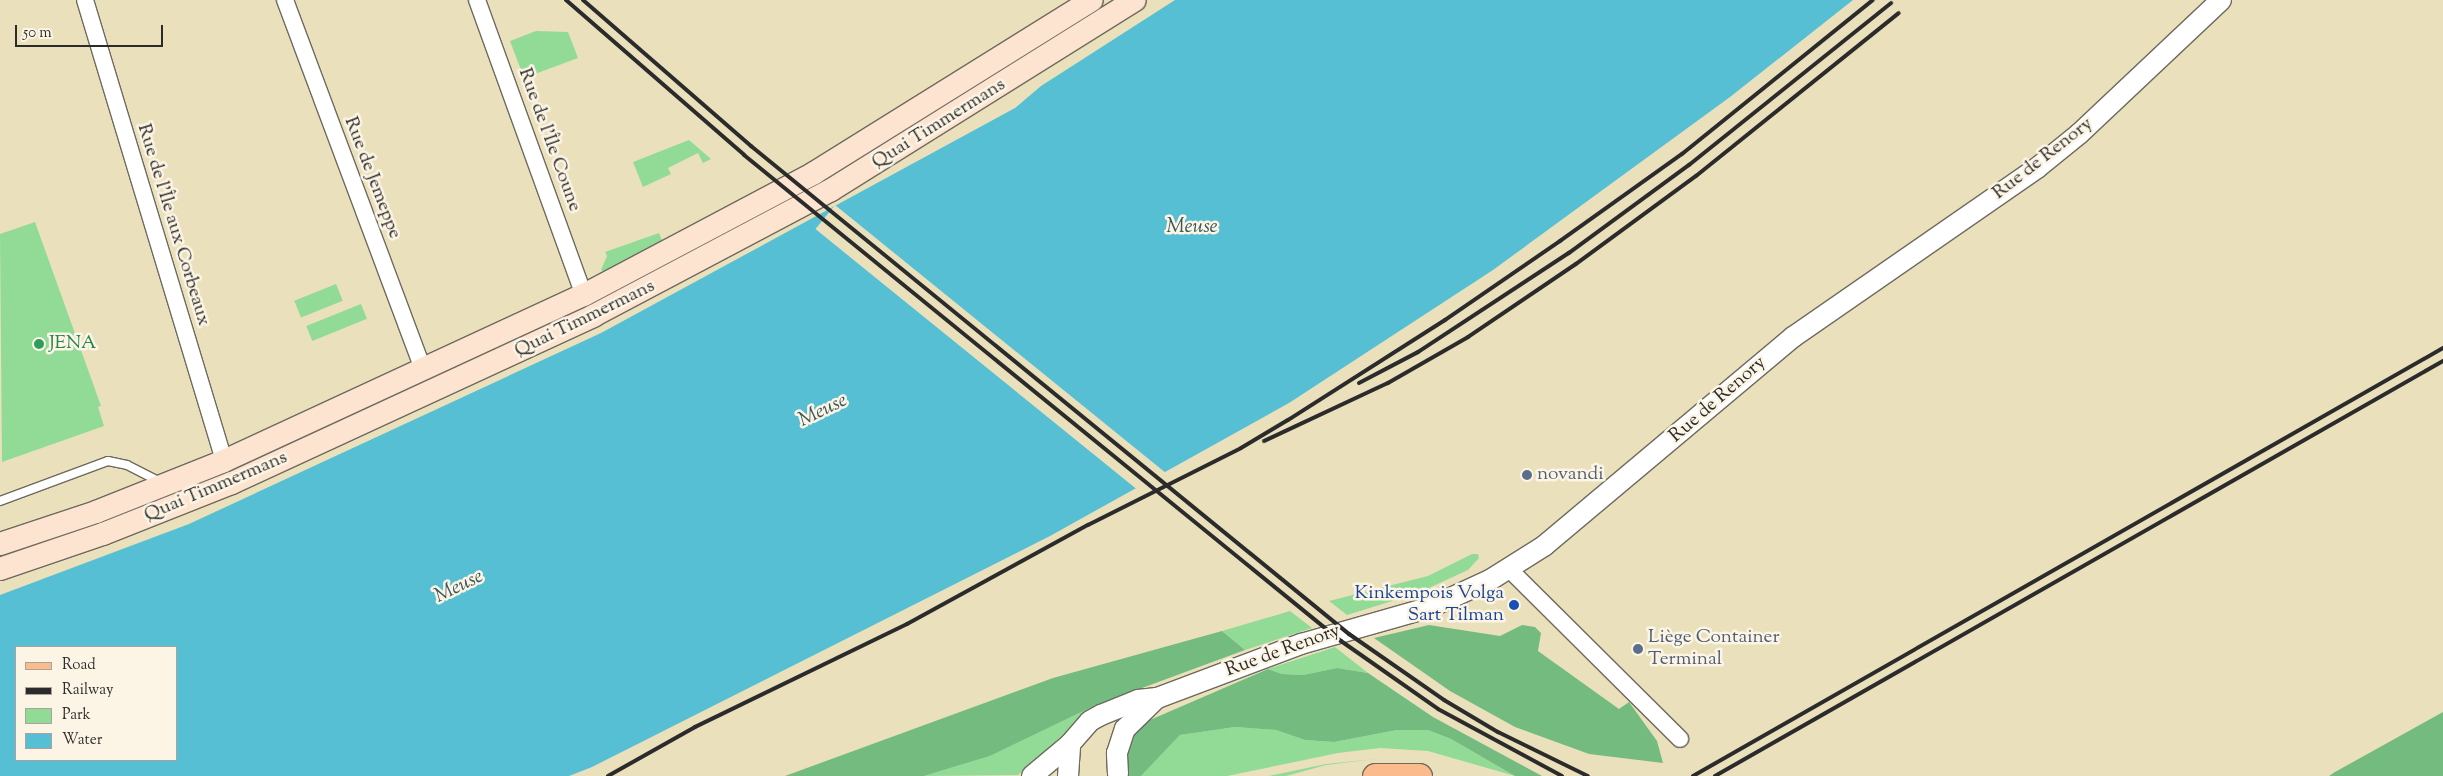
<!DOCTYPE html>
<html>
<head>
<meta charset="utf-8">
<style>
	body { margin:0 }
	#map { position:relative; width:2443px; height:776px; overflow:hidden; background:#eae0bc; font-family:"Sorts Mill Goudy",serif }
	div>[style] { position:absolute }
	[style*='--x'] { left:calc(var(--x)*1px); top:calc(var(--y)*1px); width:calc(var(--w)*1px); rotate:calc(var(--a)*1deg) }
	.green>* { inset:0; background:#91db97; transform-origin:0 0 }
	.forest>* { inset:0; background:#74bb80 }
	.water>* { inset:0; background:#56bfd3 }
	.pier>* { inset:0; background:#eae0bc; transform-origin:0 0 }
	.roads { filter:drop-shadow(1px 0 #6e6a5e) drop-shadow(-1px 0 #6e6a5e) drop-shadow(0 1px #6e6a5e) drop-shadow(0 -1px #6e6a5e) }
	.service>* { height:8px; margin:-4px; padding:0 4px; transform-origin:4px; border-radius:4px; background:#fff }
	.minor>* { height:16px; margin:-8px; padding:0 8px; transform-origin:8px; border-radius:8px; background:#fff }
	.tertiary>* { height:20px; margin:-10px; padding:0 10px; transform-origin:10px; border-radius:10px; background:#fff }
	.secondary>* { height:22px; margin:-11px; padding:0 11px; transform-origin:11px; border-radius:11px; background:#fde4d1 }
	.primary>* { height:25px; margin:-12.5px; padding:0 12.5px; transform-origin:12.5px; border-radius:12.5px; background:#fbbb8d }
	.rail>* { height:4px; margin:-2px; padding:0 2px; transform-origin:2px; border-radius:2px; background:#2b2b2b }
	.dots>* { width:14px; height:14px; translate:-50% -50%; box-sizing:border-box; border:2px solid #fcf5e5; border-radius:50% }
	span { translate:-50% -50%; white-space:nowrap; text-align:center; line-height:1.15; -webkit-text-stroke:5px #fcf5e5; paint-order:stroke }
	.street-label { font-size:19px; color:#2b2b2b }
	.leisure-label { font-size:19px; color:#27864d }
	.left { translate:0 -50%; text-align:left }
	.service-label { font-size:19px; color:#4e5e75 }
	.transit-label { font-size:19px; color:#164399 }
	.right { translate:-100% -50%; text-align:right }
	.water-label { font-size:20px; color:#38575d; font-style:italic }
	.legend { position:absolute; left:15px; top:646px; width:162px; height:115px; box-sizing:border-box; background:#fcf5e5; border:1px solid #a8a49b; margin:0; padding:6px 9px; list-style:none; font-size:15px; color:#2b2b2b }
	.legend li { display:flex; align-items:center; gap:10px; height:25px }
	.legend b { width:25px; border:1px solid #a8a49b }
	.scale { position:absolute; left:15px; top:25px; width:148px; height:22px; box-sizing:border-box; border:2px solid #2b2b2b; border-top:0; padding-left:6px; font-size:15px; line-height:18px; white-space:nowrap; color:#2b2b2b; -webkit-text-stroke:4px #fcf5e5; paint-order:stroke }
</style>
</head>
<body>
<div id="map">
	<div class="green">
		<i style="clip-path:polygon(536px 31px,568px 32px,578px 58px,524px 78px,510px 41px)"></i>
		<i style="clip-path:polygon(689px 140px,711px 159px,703px 163px,698px 153px,668px 168px,671px 174px,643px 187px,633px 162px)"></i>
		<i style="clip-path:polygon(35px 222px,101px 406px,98px 407px,104px 426px,2px 462px,0 234px)"></i>
		<i style="clip-path:polygon(659px 233px,663px 243px,604px 272px,601px 270px,607px 256px,605px 252px)"></i>
		<i style="left:336px;top:284px;width:18px;height:45px;rotate:68deg"></i>
		<i style="left:361px;top:304px;width:16px;height:59px;rotate:68deg"></i>
		<i style="clip-path:polygon(1472px 554px,1478px 554px,1479px 558px,1468px 570px,1418px 593px,1347px 615px,1329px 601px,1428px 576px)"></i>
		<i style="clip-path:polygon(1290px 611px,1312px 628px,1245px 650px,1222px 631px)"></i>
		<i style="clip-path:polygon(1335px 647px,1368px 673px,1337px 668px,1303px 675px,1282px 674px,1268px 669px)"></i>
		<i style="clip-path:polygon(1096px 705px,1018px 775px,924px 776px,990px 756px)"></i>
		<i style="clip-path:polygon(1235px 727px,1276px 730px,1305px 740px,1334px 742px,1397px 730px,1428px 730px,1451px 739px,1515px 776px,1428px 751px,1380px 748px,1338px 753px,1227px 776px,1141px 776px,1180px 735px)"></i>
		<i style="clip-path:polygon(1375px 759px,1326px 765px,1286px 776px,1269px 776px,1326px 764px)"></i>
	</div>
	<div class="forest">
		<i style="clip-path:polygon(1429px 625px,1500px 636px,1522px 625px,1535px 627px,1541px 633px,1538px 651px,1619px 709px,1629px 702px,1657px 741px,1663px 763px,1589px 754px,1515px 727px,1450px 691px,1374px 638px)"></i>
		<i style="clip-path:polygon(1222px 631px,1245px 650px,1096px 705px,990px 756px,924px 776px,785px 776px,1053px 678px)"></i>
		<i style="clip-path:polygon(1337px 668px,1368px 673px,1433px 717px,1542px 776px,1515px 776px,1451px 739px,1428px 730px,1397px 730px,1334px 742px,1305px 740px,1276px 730px,1235px 727px,1180px 735px,1141px 776px,1123px 776px,1123px 742px,1136px 726px,1268px 669px,1282px 674px,1303px 675px)"></i>
		<i style="clip-path:polygon(2443px 712px,2443px 776px,2329px 776px,2335px 772px)"></i>
	</div>
	<div class="water">
		<i style="clip-path:polygon(evenodd,1175px 0,1853px 0,1730px 97px,1493px 270px,1289px 403px,1050px 536px,592px 767px,569px 776px,0 776px,0 595px,189px 524px,601px 333px,1015px 108px,1041px 86px,1175px 0,16px 647px,176px 647px,176px 760px,16px 760px,16px 647px)"></i>
	</div>
	<div class="pier">
		<i style="left:835px;top:205px;width:425px;height:31px;rotate:39deg"></i>
	</div>
	<div class="roads">
		<div class="service">
			<i style="--x:0;--y:501;--w:115;--a:-20.3"></i>
			<i style="--x:108;--y:461;--w:19;--a:12"></i>
			<i style="--x:127;--y:465;--w:38;--a:27"></i>
		</div>
		<div class="minor">
			<i style="--x:85;--y:0;--w:481;--a:73.2"></i>
			<i style="--x:285;--y:0;--w:395;--a:69.5"></i>
			<i style="--x:477;--y:0;--w:314;--a:70.1"></i>
			<i style="--x:1509;--y:569;--w:241;--a:44.8"></i>
		</div>
		<div class="tertiary">
			<i style="--x:1118;--y:774;--w:21;--a:-93"></i>
			<i style="--x:1117;--y:753;--w:25;--a:-72"></i>
			<i style="--x:1125;--y:729;--w:45;--a:-44.1"></i>
			<i style="--x:1032;--y:776;--w:50;--a:-40.1"></i>
			<i style="--x:1068;--y:776;--w:32;--a:-86"></i>
			<i style="--x:1070;--y:744;--w:30;--a:-49"></i>
			<i style="--x:1090;--y:721;--w:13;--a:-29"></i>
			<i style="--x:1101;--y:715;--w:40;--a:-22"></i>
			<i style="--x:1138;--y:700;--w:19;--a:-6"></i>
			<i style="--x:1157;--y:698;--w:154;--a:-20.6"></i>
			<i style="--x:1301;--y:644;--w:135;--a:-15.9"></i>
			<i style="--x:1431;--y:607;--w:65;--a:-24.6"></i>
			<i style="--x:1490;--y:580;--w:64;--a:-32.2"></i>
			<i style="--x:1544;--y:546;--w:325;--a:-40"></i>
			<i style="--x:1793;--y:337;--w:297;--a:-34.7"></i>
			<i style="--x:2037;--y:168;--w:54;--a:-39"></i>
			<i style="--x:2079;--y:134;--w:195;--a:-43.3"></i>
		</div>
		<div class="secondary">
			<i style="--x:0;--y:544;--w:101;--a:-18.4"></i>
			<i style="--x:96;--y:512;--w:138;--a:-21.7"></i>
			<i style="--x:224;--y:461;--w:396;--a:-24.8"></i>
			<i style="--x:584;--y:295;--w:260;--a:-27.9"></i>
			<i style="--x:814;--y:173;--w:327;--a:-31.9"></i>
			<i style="--x:0;--y:569;--w:109;--a:-18.8"></i>
			<i style="--x:103;--y:534;--w:139;--a:-21.6"></i>
			<i style="--x:232;--y:483;--w:398;--a:-24.8"></i>
			<i style="--x:593;--y:316;--w:269;--a:-27.9"></i>
			<i style="--x:831;--y:190;--w:358;--a:-32"></i>
		</div>
		<div class="primary">
			<i style="--x:1375;--y:776;--w:44;--a:0"></i>
		</div>
	</div>
	<div class="rail">
		<i style="--x:566;--y:0;--w:236;--a:41"></i>
		<i style="--x:744;--y:155;--w:770;--a:39.15"></i>
		<i style="--x:1341;--y:641;--w:118;--a:35"></i>
		<i style="--x:1438;--y:709;--w:141;--a:28.4"></i>
		<i style="--x:583;--y:0;--w:223;--a:41"></i>
		<i style="--x:751;--y:146;--w:772;--a:39.22"></i>
		<i style="--x:1349;--y:634;--w:116;--a:34.8"></i>
		<i style="--x:1444;--y:700;--w:63;--a:30.7"></i>
		<i style="--x:1498;--y:732;--w:100;--a:26.1"></i>
		<i style="--x:1359;--y:383;--w:67;--a:-27.7"></i>
		<i style="--x:1418;--y:352;--w:181;--a:-33.3"></i>
		<i style="--x:1569;--y:253;--w:149;--a:-36.3"></i>
		<i style="--x:1689;--y:165;--w:259;--a:-38.7"></i>
		<i style="--x:1264;--y:441;--w:137;--a:-25.1"></i>
		<i style="--x:1388;--y:383;--w:92;--a:-29.9"></i>
		<i style="--x:1468;--y:337;--w:130;--a:-34.1"></i>
		<i style="--x:1576;--y:264;--w:149;--a:-36.3"></i>
		<i style="--x:1696;--y:176;--w:260;--a:-38.8"></i>
		<i style="--x:608;--y:776;--w:100;--a:-29.4"></i>
		<i style="--x:695;--y:727;--w:236;--a:-25.9"></i>
		<i style="--x:907;--y:624;--w:206;--a:-28.7"></i>
		<i style="--x:1088;--y:525;--w:171;--a:-26.7"></i>
		<i style="--x:1241;--y:448;--w:55;--a:-30.8"></i>
		<i style="--x:1288;--y:420;--w:186;--a:-32.5"></i>
		<i style="--x:1445;--y:320;--w:140;--a:-34.5"></i>
		<i style="--x:1560;--y:241;--w:150;--a:-35.5"></i>
		<i style="--x:1682;--y:154;--w:245;--a:-38.9"></i>
		<i style="--x:1693;--y:776;--w:864;--a:-29.71"></i>
		<i style="--x:1715;--y:776;--w:838;--a:-29.69"></i>
	</div>
	<div class="dots">
		<i style="left:39px;top:344px;background:#2e9e5b"></i>
		<i style="left:1527px;top:475px;background:#5c6f8a"></i>
		<i style="left:1514px;top:605px;background:#1a4fb4"></i>
		<i style="left:1638px;top:649px;background:#5c6f8a"></i>
	</div>
	<div class="street-label">
		<span style="left:939px;top:124px;rotate:-32deg">Quai Timmermans</span>
		<span style="left:549px;top:140px;rotate:70deg">Rue de l'Île Coune</span>
		<span style="left:2043px;top:159px;rotate:-38deg">Rue de Renory</span>
		<span style="left:372px;top:178px;rotate:69deg">Rue de Jemeppe</span>
		<span style="left:173px;top:225px;rotate:73deg">Rue de l'Île aux Corbeaux</span>
		<span style="left:585px;top:319px;rotate:-26deg">Quai Timmermans</span>
		<span style="left:1718px;top:400px;rotate:-41deg">Rue de Renory</span>
		<span style="left:216px;top:487px;rotate:-23deg">Quai Timmermans</span>
		<span style="left:1283px;top:651px;rotate:-20deg">Rue de Renory</span>
	</div>
	<div class="leisure-label">
		<span class="left" style="left:49px;top:344px">JENA</span>
	</div>
	<div class="service-label">
		<span class="left" style="left:1537px;top:475px">novandi</span>
		<span class="left" style="left:1648px;top:649px">Liège Container<br>Terminal</span>
	</div>
	<div class="transit-label">
		<span class="right" style="left:1504px;top:605px">Kinkempois Volga<br>Sart Tilman</span>
	</div>
	<div class="water-label">
		<span style="left:1192px;top:227px">Meuse</span>
		<span style="left:823px;top:411px;rotate:-26deg">Meuse</span>
		<span style="left:459px;top:587px;rotate:-26deg">Meuse</span>
	</div>
	<ul class="legend">
	<li><b style="height:6px;background:#fbbb8d"></b>Road</li>
	<li><b style="height:6px;background:#2b2b2b"></b>Railway</li>
	<li><b style="height:14px;background:#91db97"></b>Park</li>
	<li><b style="height:14px;background:#56bfd3"></b>Water</li>
	</ul>
	<div class="scale">50 m</div>
</div>
</body>
</html>
